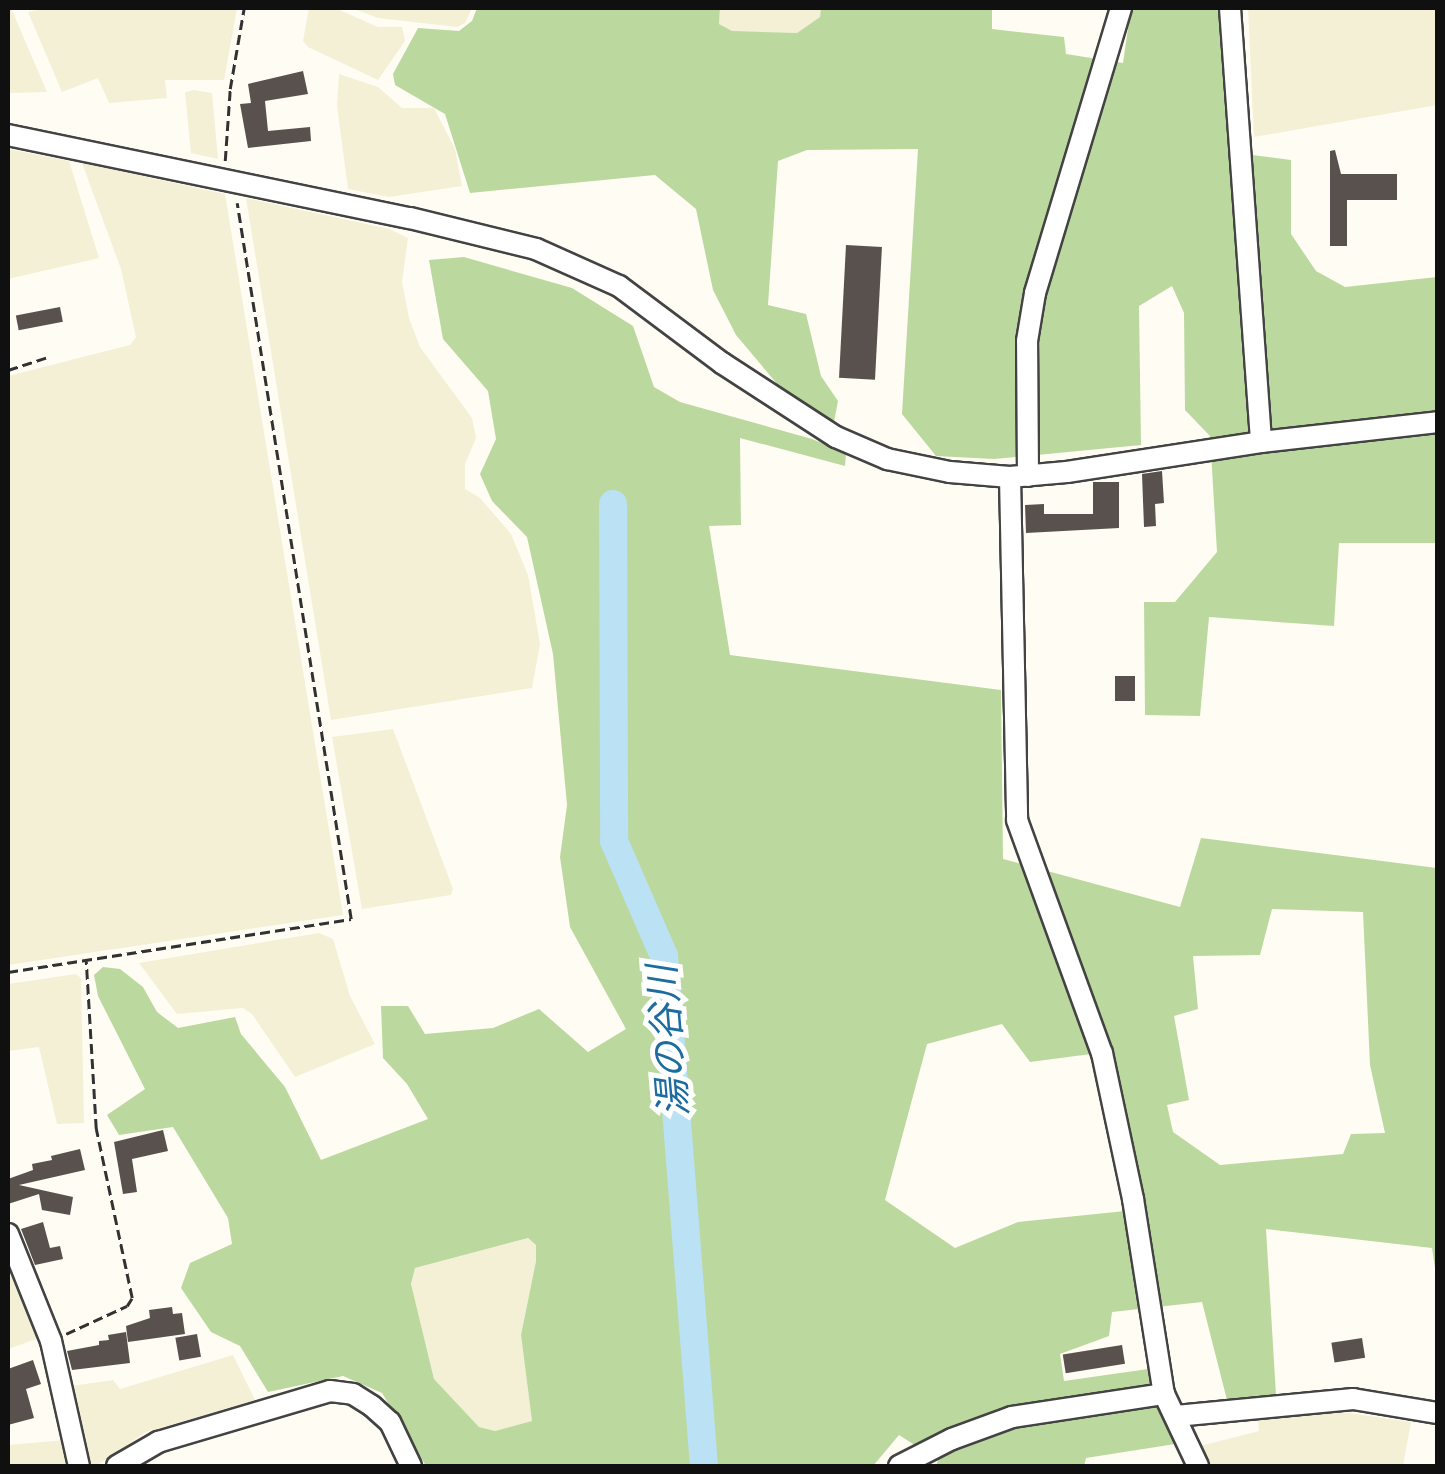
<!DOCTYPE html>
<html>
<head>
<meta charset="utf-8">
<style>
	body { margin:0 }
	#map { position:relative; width:1445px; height:1474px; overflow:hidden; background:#fffcf4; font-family:"Crimson Pro","Noto Sans JP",serif }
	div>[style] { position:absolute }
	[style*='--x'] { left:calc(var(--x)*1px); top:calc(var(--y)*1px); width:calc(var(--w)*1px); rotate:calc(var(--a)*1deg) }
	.farmland>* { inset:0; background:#f4f0d5 }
	.forest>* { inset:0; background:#bbd99e }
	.river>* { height:28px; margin:-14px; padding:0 14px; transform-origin:14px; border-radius:14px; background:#bbe1f4 }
	.building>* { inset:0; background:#59514d; transform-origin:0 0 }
	.path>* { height:2.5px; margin-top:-1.25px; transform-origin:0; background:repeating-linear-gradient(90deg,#323232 0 10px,transparent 0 15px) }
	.roads { filter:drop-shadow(2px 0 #434343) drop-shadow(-2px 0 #434343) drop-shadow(0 2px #434343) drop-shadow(0 -2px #434343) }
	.minor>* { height:20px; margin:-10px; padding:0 10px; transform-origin:10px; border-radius:10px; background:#fff }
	span { translate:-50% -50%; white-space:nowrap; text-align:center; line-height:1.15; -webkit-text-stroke:10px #fff; paint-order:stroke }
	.water-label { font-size:38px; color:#1d6c9f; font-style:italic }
	.frame { position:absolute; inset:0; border:10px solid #101010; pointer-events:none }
</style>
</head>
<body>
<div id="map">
	<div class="farmland">
		<i style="clip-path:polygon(8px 8px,11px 8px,47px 92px,8px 93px)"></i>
		<i style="clip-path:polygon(48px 8px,237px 8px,224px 80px,165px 80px,167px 98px,109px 103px,98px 78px,62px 92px,28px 12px)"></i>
		<i style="clip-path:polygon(309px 8px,335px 8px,378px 27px,402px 27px,405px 41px,378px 80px,308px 47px,303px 41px)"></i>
		<i style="clip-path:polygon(352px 8px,472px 8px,465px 23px,457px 27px,378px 18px)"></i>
		<i style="clip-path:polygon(720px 8px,821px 8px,820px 17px,797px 33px,732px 32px,719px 24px)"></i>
		<i style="clip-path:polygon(1248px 8px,1437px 8px,1437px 105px,1254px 137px)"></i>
		<i style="clip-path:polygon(339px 74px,378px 87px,402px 108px,434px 108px,455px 149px,462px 186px,389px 197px,348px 189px,337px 106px)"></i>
		<i style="clip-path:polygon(194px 90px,212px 93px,218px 159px,191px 153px,185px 92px)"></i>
		<i style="clip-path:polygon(8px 149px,69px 161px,99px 258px,8px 279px)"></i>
		<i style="clip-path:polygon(82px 163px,225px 194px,343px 915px,8px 965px,8px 376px,130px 345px,136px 337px,121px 269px)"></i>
		<i style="clip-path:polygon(246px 198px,389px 229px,408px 238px,402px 282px,409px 318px,420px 347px,472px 418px,476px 438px,465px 464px,465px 489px,480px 498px,511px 534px,528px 575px,540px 644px,532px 688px,331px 720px)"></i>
		<i style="clip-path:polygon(393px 729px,453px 889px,451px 895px,362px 909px,332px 737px)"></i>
		<i style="clip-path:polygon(319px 933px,333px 939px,350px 996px,375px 1044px,295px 1077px,252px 1014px,243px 1008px,177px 1014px,139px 963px)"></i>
		<i style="clip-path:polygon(76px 974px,81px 978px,84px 1123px,57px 1124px,39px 1047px,8px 1051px,8px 984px)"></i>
		<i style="clip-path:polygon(528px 1238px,536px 1245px,536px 1261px,521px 1335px,532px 1421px,495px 1431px,479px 1427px,434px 1379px,411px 1285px,415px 1268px)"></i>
		<i style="clip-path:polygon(17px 1275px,42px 1337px,8px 1349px,8px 1278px)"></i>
		<i style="clip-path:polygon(233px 1355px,255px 1400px,146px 1432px,96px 1466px,88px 1466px,71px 1386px,113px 1380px,120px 1389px)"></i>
		<i style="clip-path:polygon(1335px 1411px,1411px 1422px,1403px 1466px,1208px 1466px,1200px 1446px,1259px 1431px,1258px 1419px)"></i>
		<i style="clip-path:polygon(66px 1440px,71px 1466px,8px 1466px,8px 1445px)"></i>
	</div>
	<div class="forest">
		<i style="clip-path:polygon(477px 8px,720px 8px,719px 24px,732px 31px,797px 33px,820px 17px,821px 8px,992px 8px,992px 29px,1064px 37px,1066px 54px,1123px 63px,1131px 8px,1223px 8px,1229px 152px,1291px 160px,1291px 234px,1316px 271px,1345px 287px,1437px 277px,1437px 543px,1339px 543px,1334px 626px,1209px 617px,1200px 716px,1145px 715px,1144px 602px,1175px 602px,1217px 552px,1210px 436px,1185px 410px,1184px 313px,1172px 286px,1139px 306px,1141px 445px,994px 459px,936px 456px,902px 414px,918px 149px,807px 150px,778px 161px,768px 305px,806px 314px,821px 376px,838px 401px,834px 422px,810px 410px,778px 385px,736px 335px,713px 290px,696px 209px,655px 175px,470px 193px,445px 114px,395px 85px,393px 74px,418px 28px,459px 31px,472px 21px)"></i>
		<i style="clip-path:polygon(evenodd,464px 257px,572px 288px,633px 326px,654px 387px,680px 402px,812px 439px,846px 453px,845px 466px,740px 438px,741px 525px,709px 526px,730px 655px,1001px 690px,1003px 859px,1180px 907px,1201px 838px,1437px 868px,1437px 1281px,1432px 1248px,1266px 1229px,1276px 1395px,1227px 1400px,1202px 1302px,1112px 1312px,1109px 1336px,1060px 1354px,1064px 1381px,1155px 1368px,1175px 1444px,1086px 1458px,1084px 1466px,936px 1466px,938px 1460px,899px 1435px,873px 1466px,426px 1466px,382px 1393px,343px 1376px,268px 1392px,240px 1346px,211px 1332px,181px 1288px,190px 1263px,232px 1244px,228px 1218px,173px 1127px,119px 1135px,107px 1115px,145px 1089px,98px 996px,94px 975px,103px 967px,120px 969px,143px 987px,157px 1012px,178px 1028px,235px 1017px,241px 1034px,285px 1087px,321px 1160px,428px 1119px,407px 1084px,383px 1058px,381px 1006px,408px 1006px,425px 1034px,493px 1028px,539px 1009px,588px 1052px,626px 1029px,570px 927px,560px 857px,567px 805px,553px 654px,527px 537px,492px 501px,480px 474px,496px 439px,488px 391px,443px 339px,429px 260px,464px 257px,1272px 909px,1363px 912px,1370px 1065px,1385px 1133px,1351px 1134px,1343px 1154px,1220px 1165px,1173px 1132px,1167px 1105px,1189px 1100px,1174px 1016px,1198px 1009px,1193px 956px,1260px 955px,1272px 909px,464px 257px,1002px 1024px,1030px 1062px,1091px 1054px,1125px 1211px,1018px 1222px,955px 1248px,885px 1200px,927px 1044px,1002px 1024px,464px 257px,528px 1238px,536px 1245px,536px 1261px,521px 1335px,532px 1421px,495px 1431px,479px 1427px,434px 1379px,411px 1284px,415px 1268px,528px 1238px)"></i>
	</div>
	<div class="river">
		<i style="--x:613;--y:504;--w:337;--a:89.8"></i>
		<i style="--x:614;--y:841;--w:125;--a:66.5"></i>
		<i style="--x:664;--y:956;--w:512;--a:85.52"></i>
	</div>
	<div class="building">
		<i style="clip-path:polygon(303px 71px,308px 94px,265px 101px,268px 131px,310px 127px,311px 141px,248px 148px,240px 104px,251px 103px,248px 84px)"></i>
		<i style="clip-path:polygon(1335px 150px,1341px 174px,1397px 174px,1397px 200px,1347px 200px,1347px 246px,1330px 246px,1330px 151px)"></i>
		<i style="left:846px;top:245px;width:36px;height:133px;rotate:3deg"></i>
		<i style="left:60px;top:307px;width:15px;height:45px;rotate:79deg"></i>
		<i style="clip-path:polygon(1162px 471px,1164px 503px,1155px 504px,1156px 526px,1144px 527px,1142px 474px)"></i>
		<i style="clip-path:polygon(1093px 482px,1119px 482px,1119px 528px,1026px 533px,1025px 505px,1044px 504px,1044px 514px,1093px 514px)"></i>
		<i style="left:1115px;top:676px;width:20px;height:25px"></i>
		<i style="clip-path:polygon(163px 1130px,168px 1151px,132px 1159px,137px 1192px,123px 1194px,114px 1142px)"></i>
		<i style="clip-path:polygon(80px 1149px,85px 1170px,19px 1185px,73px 1197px,70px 1215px,42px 1210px,39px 1194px,8px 1204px,8px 1179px,33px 1170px,32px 1164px,52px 1160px,51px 1156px)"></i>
		<i style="clip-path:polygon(43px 1222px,50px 1248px,60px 1246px,63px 1259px,35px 1265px,21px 1229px)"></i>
		<i style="clip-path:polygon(172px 1307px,173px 1314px,182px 1313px,185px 1334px,128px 1342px,126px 1326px,150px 1318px,149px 1310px)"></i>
		<i style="clip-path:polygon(126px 1332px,130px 1363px,72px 1370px,67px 1351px,99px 1345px,99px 1341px,109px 1340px,108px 1335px)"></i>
		<i style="left:197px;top:1334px;width:23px;height:22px;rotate:80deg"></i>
		<i style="left:1362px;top:1338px;width:20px;height:31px;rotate:81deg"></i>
		<i style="left:1122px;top:1345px;width:19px;height:60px;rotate:81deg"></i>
		<i style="clip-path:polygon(33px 1360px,41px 1384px,26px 1389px,34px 1418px,8px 1425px,8px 1369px)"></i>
	</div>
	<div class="path">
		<i style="--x:225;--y:161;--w:72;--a:-86"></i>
		<i style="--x:230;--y:89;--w:82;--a:-80.2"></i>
		<i style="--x:8;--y:370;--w:40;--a:-18"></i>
		<i style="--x:8;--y:972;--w:347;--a:-8.8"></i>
		<i style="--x:351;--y:919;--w:725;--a:-99.05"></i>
		<i style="--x:66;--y:1334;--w:67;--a:-24.7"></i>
		<i style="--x:127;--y:1306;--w:9;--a:-58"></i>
		<i style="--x:132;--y:1298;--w:173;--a:-102"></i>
		<i style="--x:96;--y:1129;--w:168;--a:-93.4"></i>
	</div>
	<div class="roads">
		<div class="minor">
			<i style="--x:1230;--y:8;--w:435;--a:85.9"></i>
			<i style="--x:8;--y:135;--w:410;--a:11.7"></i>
			<i style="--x:410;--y:218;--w:130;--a:13.8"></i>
			<i style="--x:536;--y:249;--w:91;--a:24"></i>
			<i style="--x:619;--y:286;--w:129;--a:36.8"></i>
			<i style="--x:722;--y:363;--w:136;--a:33"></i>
			<i style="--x:836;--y:437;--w:56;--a:23.3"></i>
			<i style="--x:887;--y:459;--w:64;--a:11.7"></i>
			<i style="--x:950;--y:472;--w:60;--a:4.8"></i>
			<i style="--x:1010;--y:477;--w:57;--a:-5"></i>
			<i style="--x:1067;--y:472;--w:196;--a:-8.8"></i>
			<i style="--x:1261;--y:442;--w:178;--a:-6.4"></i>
			<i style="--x:1028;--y:476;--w:135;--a:-90.4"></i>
			<i style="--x:1027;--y:341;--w:49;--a:-80.5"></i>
			<i style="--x:1035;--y:293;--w:298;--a:-73.2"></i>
			<i style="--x:1010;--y:477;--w:343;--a:88.8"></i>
			<i style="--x:1017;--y:820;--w:248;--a:70"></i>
			<i style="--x:1102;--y:1053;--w:149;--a:78"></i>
			<i style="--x:1133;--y:1199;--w:197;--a:81"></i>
			<i style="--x:1164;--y:1394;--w:80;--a:64.7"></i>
			<i style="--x:8;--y:1234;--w:115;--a:68.1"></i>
			<i style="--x:51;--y:1341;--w:128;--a:77.4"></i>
			<i style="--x:1176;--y:1416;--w:178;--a:-5.5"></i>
			<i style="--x:1353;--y:1399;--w:86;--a:9.4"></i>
			<i style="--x:117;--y:1466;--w:48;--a:-30.3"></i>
			<i style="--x:158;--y:1442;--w:179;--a:-16.5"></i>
			<i style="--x:330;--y:1391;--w:23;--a:7"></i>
			<i style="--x:353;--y:1394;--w:22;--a:32"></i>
			<i style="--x:372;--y:1406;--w:24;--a:42"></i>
			<i style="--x:390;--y:1422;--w:49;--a:64.5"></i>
			<i style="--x:899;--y:1466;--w:59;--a:-27"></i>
			<i style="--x:952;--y:1439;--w:64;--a:-20.1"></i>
			<i style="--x:1012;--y:1417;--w:154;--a:-8.6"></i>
		</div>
	</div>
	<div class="water-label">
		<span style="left:669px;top:1041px;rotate:-95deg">湯の谷川</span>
	</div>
	<div class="frame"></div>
</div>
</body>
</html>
